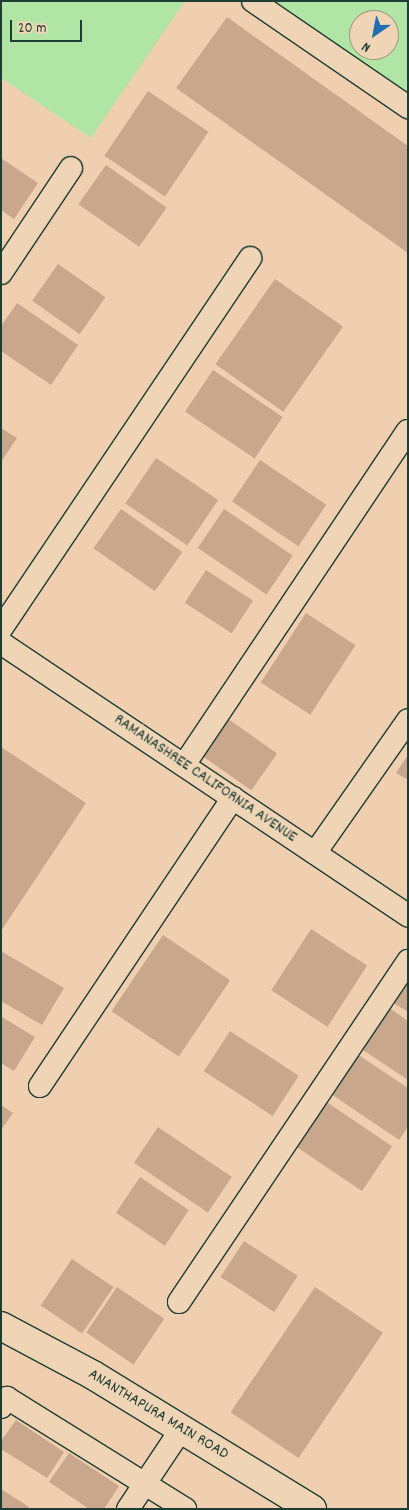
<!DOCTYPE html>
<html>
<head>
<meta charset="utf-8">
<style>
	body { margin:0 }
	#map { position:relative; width:409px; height:1510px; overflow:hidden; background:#f0cfb0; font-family:Dekko,sans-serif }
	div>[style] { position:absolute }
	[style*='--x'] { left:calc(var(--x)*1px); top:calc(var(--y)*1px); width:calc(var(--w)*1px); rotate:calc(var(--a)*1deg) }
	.green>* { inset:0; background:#b0e5a6 }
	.building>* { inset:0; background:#c8a78c; transform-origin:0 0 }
	.roads { filter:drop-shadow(1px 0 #1f3d34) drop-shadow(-1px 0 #1f3d34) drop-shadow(0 1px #1f3d34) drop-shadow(0 -1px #1f3d34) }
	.street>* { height:22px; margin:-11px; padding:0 11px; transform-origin:11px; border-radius:11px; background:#efd5b6 }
	.secondary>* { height:28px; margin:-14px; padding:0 14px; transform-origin:14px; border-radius:14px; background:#efd5b6 }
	span { translate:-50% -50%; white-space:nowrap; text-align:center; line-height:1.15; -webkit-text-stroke:5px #efd5b6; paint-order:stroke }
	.street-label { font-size:16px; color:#1f3d34 }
	.frame { position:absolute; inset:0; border:2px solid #1f3d34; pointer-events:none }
	.north { position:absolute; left:349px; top:10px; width:50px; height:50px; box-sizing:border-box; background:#efd5b6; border:1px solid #9c9882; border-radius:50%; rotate:213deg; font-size:14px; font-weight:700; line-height:20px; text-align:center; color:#1f3d34 }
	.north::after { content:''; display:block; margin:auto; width:18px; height:22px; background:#1f6fb2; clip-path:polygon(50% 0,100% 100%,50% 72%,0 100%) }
	.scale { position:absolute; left:10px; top:20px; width:72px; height:22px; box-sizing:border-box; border:2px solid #1f3d34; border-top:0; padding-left:6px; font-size:15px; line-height:18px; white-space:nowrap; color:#1f3d34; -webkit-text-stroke:4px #efd5b6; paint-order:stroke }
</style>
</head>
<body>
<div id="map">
	<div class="green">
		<i style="clip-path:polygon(1px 1px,185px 1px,91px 138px,1px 78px)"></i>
		<i style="clip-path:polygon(evenodd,266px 1px,408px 1px,408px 96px,266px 1px,359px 20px,389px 20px,389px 50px,359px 50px,359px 20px)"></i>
	</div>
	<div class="building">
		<i style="clip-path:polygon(227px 17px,408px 146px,408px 253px,176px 88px)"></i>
		<i style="left:148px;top:91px;width:73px;height:78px;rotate:34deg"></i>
		<i style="clip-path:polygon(1px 158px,38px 183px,14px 219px,1px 210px)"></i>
		<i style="left:106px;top:165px;width:74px;height:48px;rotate:35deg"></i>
		<i style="left:58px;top:264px;width:58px;height:45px;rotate:35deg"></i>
		<i style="left:275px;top:279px;width:83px;height:104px;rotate:35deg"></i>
		<i style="clip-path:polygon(17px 303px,78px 345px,51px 385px,1px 351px,1px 326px)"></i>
		<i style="left:213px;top:370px;width:84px;height:50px;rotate:34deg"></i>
		<i style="clip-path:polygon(1px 428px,17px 438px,1px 462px)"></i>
		<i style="left:156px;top:458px;width:75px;height:55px;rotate:34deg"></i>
		<i style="left:260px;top:460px;width:80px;height:50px;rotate:34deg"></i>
		<i style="left:121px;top:509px;width:75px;height:48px;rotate:35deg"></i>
		<i style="left:224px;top:509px;width:83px;height:47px;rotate:34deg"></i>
		<i style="left:206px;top:570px;width:56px;height:39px;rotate:33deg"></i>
		<i style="left:306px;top:613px;width:59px;height:83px;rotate:33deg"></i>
		<i style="left:228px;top:719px;width:60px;height:45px;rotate:35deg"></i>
		<i style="clip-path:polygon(1px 747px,86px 803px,1px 931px)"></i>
		<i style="clip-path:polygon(408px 755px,408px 780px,396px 773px)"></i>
		<i style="left:311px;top:929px;width:67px;height:73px;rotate:33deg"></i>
		<i style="left:163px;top:935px;width:81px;height:92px;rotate:34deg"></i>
		<i style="clip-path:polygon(1px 951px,64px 988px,42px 1025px,1px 1001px)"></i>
		<i style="clip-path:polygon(408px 978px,408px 1012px,392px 1002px)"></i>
		<i style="clip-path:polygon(388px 1007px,408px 1021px,408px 1080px,360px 1048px)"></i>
		<i style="clip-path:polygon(2px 1017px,35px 1037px,14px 1071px,1px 1063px)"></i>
		<i style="left:230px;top:1031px;width:82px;height:48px;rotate:33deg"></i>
		<i style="clip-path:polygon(357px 1054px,408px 1088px,408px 1127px,399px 1140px,331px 1094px)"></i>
		<i style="left:325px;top:1101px;width:81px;height:54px;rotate:34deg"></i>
		<i style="clip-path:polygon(1px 1105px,13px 1113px,1px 1130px)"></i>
		<i style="left:158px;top:1127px;width:89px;height:43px;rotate:34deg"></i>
		<i style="left:140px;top:1177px;width:59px;height:43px;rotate:34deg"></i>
		<i style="left:244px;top:1241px;width:64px;height:43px;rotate:33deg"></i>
		<i style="left:72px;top:1259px;width:50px;height:56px;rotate:34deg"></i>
		<i style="left:117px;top:1287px;width:57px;height:55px;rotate:34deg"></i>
		<i style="left:315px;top:1287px;width:82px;height:151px;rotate:34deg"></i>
		<i style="clip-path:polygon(16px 1420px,64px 1452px,47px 1478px,1px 1449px,1px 1441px)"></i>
		<i style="clip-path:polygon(69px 1453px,119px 1486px,104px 1509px,89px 1509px,49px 1482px)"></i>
		<i style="clip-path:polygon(1px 1489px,29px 1507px,28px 1509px,1px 1509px)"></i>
	</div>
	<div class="roads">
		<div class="street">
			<i style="--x:253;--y:1;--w:188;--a:34.4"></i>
			<i style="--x:1;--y:273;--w:126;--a:-56.3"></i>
			<i style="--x:1;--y:629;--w:447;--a:-56.1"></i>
			<i style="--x:1;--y:643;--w:490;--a:33.8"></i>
			<i style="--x:184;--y:765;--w:402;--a:-56.2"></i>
			<i style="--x:315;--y:853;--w:162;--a:-55"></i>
			<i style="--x:40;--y:1086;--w:347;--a:-56.2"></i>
			<i style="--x:179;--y:1302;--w:411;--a:-56.1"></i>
			<i style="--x:1;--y:1407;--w:11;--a:-56"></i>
			<i style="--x:7;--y:1398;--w:210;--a:31.9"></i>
			<i style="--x:128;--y:1509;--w:97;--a:-56.3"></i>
		</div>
		<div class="secondary">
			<i style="--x:1;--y:1326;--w:104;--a:28"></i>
			<i style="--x:93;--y:1375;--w:257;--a:31.5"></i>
		</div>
	</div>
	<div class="street-label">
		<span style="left:205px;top:779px;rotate:34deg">RAMANASHREE CALIFORNIA AVENUE</span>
		<span style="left:158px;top:1415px;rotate:31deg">ANANTHAPURA MAIN ROAD</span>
	</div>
	<div class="frame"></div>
	<div class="north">N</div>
	<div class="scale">20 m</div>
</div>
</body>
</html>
